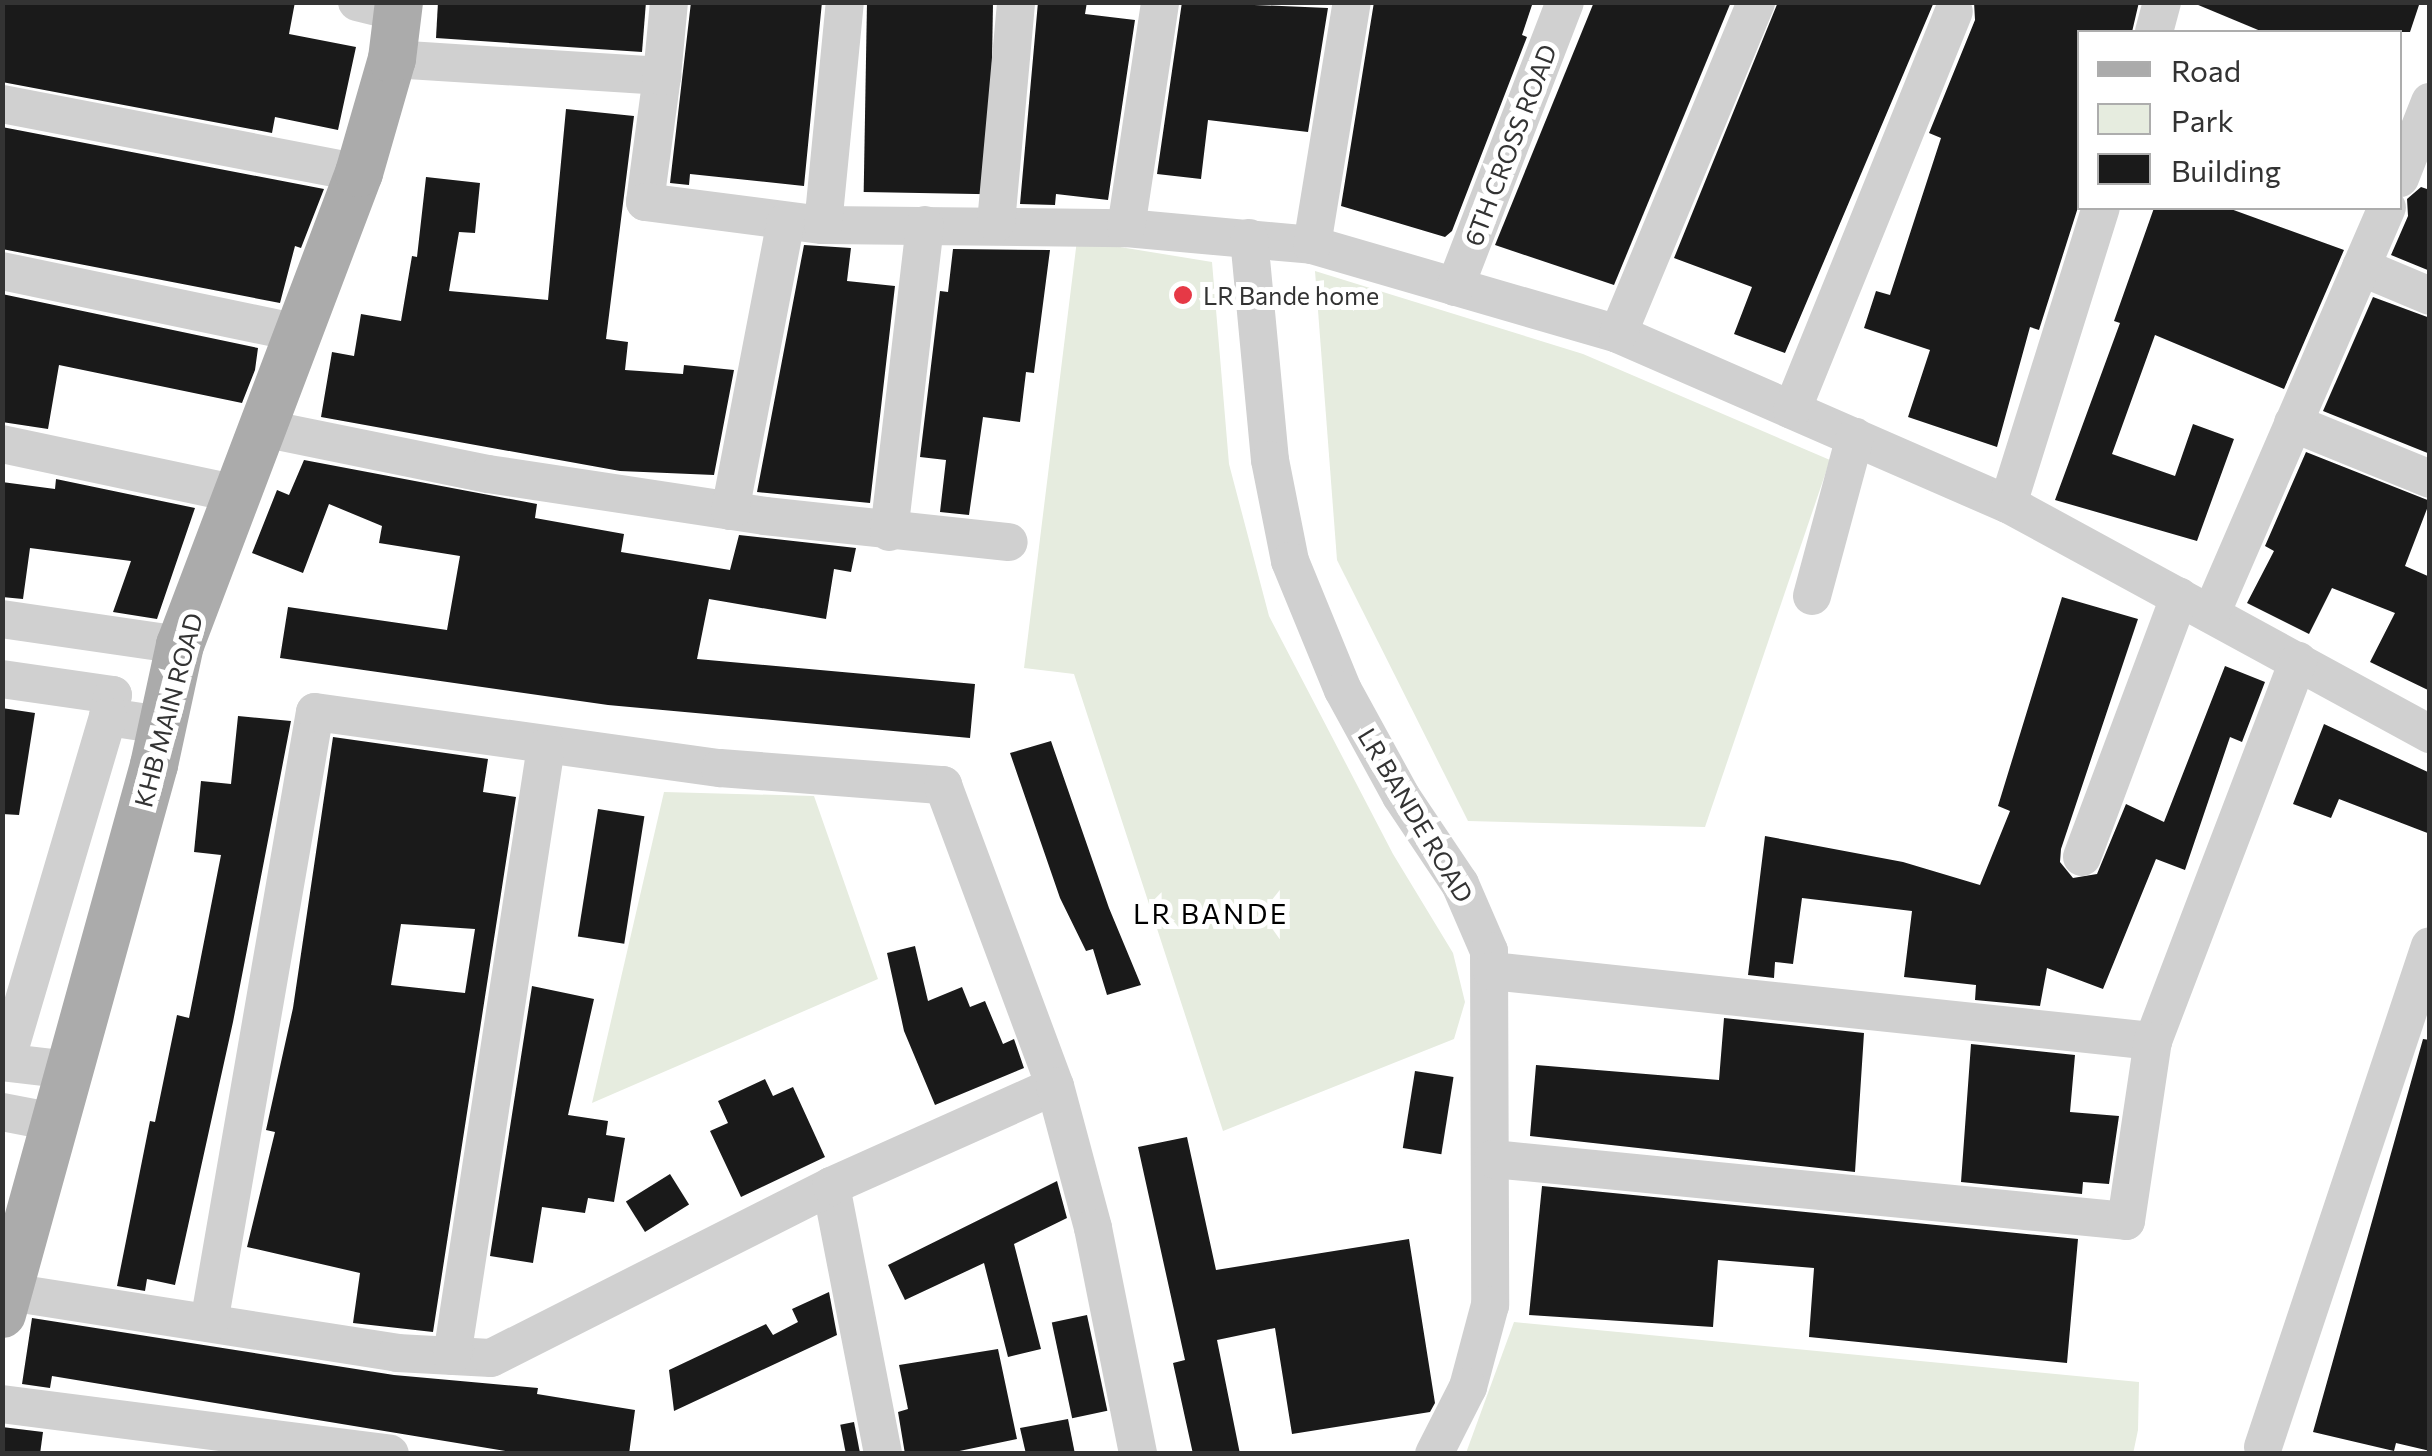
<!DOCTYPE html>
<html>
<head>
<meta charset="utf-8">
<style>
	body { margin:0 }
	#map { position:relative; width:2432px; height:1456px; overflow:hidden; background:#fff; font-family:Commissioner,sans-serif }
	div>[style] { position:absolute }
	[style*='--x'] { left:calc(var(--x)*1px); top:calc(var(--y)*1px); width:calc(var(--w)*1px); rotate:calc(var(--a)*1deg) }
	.green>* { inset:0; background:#e6ecdf }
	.building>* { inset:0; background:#1a1a1a; transform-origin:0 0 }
	.minor>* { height:38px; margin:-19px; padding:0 19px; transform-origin:19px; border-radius:19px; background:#d0d0d0 }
	.major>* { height:48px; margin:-24px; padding:0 24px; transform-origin:24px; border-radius:24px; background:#ababab }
	.dots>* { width:28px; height:28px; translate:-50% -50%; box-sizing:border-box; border:5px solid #fff; border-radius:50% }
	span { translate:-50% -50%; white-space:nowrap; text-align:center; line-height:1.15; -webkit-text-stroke:10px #fff; paint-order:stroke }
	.street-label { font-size:25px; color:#333 }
	.poi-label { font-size:25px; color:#333 }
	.left { translate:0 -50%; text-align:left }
	.neighbourhood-label { font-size:28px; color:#000; letter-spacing:2.5px }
	.frame { position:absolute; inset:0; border:5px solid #333; pointer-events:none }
	.legend { position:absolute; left:2077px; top:30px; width:325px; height:180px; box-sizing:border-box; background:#fff; border:2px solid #adadad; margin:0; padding:12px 18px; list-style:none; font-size:30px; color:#333 }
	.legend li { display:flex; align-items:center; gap:20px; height:50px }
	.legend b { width:50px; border:2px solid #adadad }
</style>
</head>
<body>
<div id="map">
	<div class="green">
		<i style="clip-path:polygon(1077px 240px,1212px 262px,1229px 464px,1269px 616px,1393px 854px,1453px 953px,1465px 1002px,1454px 1039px,1223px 1131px,1074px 674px,1024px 668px)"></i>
		<i style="clip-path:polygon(1315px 271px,1583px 354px,1830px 460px,1705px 827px,1468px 821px,1337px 560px)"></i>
		<i style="clip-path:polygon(664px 792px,814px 796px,878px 979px,592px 1103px)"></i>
		<i style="clip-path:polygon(1514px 1322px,2139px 1382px,2138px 1430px,2133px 1454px,1466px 1453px)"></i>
	</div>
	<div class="building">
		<i style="clip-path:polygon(2px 2px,295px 2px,289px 34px,356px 47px,338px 130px,275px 117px,272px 133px,2px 82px)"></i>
		<i style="clip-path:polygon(438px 2px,646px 2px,642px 52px,436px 38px)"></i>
		<i style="clip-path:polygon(691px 2px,822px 2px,804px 186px,690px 174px,689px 185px,670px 183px)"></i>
		<i style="left:867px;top:2px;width:126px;height:190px;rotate:1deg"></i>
		<i style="clip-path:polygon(1038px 2px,1087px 2px,1085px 14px,1135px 20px,1108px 200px,1056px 194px,1055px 205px,1020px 204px)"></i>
		<i style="clip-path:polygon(1182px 2px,1328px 8px,1308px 132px,1208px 120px,1201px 179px,1157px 174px)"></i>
		<i style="clip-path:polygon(1374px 2px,1533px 2px,1522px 35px,1527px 37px,1452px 231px,1445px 237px,1341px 206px)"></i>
		<i style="clip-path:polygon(1594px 2px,1731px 2px,1614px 285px,1495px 245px)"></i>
		<i style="clip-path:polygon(1778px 2px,1934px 2px,1785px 353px,1734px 334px,1752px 287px,1674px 258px)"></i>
		<i style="clip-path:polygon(1974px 2px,2139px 2px,2132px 32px,2080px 32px,2080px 201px,2039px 330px,2030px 327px,1997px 447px,1908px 417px,1930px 350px,1864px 328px,1876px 291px,1890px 295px,1941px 138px,1929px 133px,1975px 20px)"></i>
		<i style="clip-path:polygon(2191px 2px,2420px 2px,2410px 32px,2263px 32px)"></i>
		<i style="clip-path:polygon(566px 109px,634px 116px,606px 339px,628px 342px,625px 370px,683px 374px,684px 365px,734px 370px,714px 475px,620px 471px,321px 417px,332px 352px,354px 356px,361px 314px,401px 321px,412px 256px,417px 257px,426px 177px,480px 183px,475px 233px,459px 232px,449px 291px,548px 300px)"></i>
		<i style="clip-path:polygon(2px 127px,324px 189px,301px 248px,295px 246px,280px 303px,2px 249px)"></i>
		<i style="clip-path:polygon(2421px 187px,2430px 190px,2430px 271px,2391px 255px,2408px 216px,2407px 199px)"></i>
		<i style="clip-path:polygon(2154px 208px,2228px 208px,2344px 250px,2284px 389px,2155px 335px,2112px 454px,2175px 476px,2193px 424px,2234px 439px,2197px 541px,2055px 500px,2120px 323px,2114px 321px)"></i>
		<i style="clip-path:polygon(804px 245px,851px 248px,847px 281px,895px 286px,870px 503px,757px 492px)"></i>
		<i style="clip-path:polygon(953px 249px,1050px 250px,1034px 373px,1026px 372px,1020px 422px,983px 417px,969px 515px,940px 512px,946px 460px,920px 457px,940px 291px,948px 292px)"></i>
		<i style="clip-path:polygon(2px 294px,258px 348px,255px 370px,242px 403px,59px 365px,48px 429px,2px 422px)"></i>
		<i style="clip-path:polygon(2373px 297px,2430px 318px,2430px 454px,2323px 411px)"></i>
		<i style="clip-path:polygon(2306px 452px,2430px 501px,2405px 566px,2430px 577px,2430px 691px,2370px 662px,2395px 613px,2332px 588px,2309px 634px,2247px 603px,2274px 551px,2265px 546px)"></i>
		<i style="clip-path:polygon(304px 460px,537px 504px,535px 518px,624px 534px,621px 552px,730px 570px,739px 535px,856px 548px,851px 572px,834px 569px,826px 619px,709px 599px,697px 659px,975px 684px,970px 738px,608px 705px,280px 658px,288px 607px,447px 630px,460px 556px,379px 543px,382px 526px,329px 504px,303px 573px,252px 553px,277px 490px,289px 495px)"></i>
		<i style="clip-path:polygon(56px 479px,195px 508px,157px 619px,113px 612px,131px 561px,30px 548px,23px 599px,2px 597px,2px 482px,55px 489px)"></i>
		<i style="clip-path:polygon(2062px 597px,2138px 619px,2061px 849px,2060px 862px,2073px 878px,2097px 874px,2126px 804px,2164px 822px,2225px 666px,2265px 682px,2242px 742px,2230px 737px,2185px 870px,2156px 859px,2103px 989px,2047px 968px,2040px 1006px,1975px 1000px,1976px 985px,1904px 977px,1912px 911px,1802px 898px,1793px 964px,1775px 962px,1774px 978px,1748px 975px,1765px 836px,1903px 862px,1980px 885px,2010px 811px,1998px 806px)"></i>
		<i style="clip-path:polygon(2px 708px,35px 713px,19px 815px,2px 814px)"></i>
		<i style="clip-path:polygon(238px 716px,291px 721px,233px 1022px,175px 1285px,147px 1279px,145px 1291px,117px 1286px,150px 1121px,155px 1122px,177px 1015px,189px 1018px,221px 855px,194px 852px,201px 781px,231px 784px)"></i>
		<i style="clip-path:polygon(2324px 724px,2430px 773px,2430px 834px,2339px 799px,2331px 818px,2293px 804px)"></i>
		<i style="clip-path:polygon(evenodd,333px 737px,488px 759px,483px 792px,516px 797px,433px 1332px,353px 1323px,360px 1273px,247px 1247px,275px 1132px,266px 1130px,293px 1008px,333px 737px,401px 924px,475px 929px,465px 993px,391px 985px,401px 924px)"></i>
		<i style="clip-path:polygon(1051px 741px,1109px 908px,1141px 985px,1107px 995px,1093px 949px,1086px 951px,1060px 898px,1010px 753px)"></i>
		<i style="left:598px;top:809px;width:47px;height:129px;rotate:9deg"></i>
		<i style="clip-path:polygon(915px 946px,928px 1001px,962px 987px,970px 1007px,985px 1001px,1003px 1044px,1014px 1039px,1024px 1068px,935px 1105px,904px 1031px,887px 953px)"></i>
		<i style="clip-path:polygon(532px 986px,594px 999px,568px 1115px,608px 1121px,606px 1135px,625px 1138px,614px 1202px,588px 1198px,585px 1213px,542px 1207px,533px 1263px,490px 1256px)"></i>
		<i style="clip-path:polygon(1724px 1018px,1864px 1033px,1855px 1172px,1530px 1136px,1536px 1065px,1719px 1080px)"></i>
		<i style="clip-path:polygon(2423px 1039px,2430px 1040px,2430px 1451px,2396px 1443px,2394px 1451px,2313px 1432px)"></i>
		<i style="clip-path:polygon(1971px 1044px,2075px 1055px,2070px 1112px,2119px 1116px,2109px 1184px,2083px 1182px,2082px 1194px,1961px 1182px)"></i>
		<i style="left:1415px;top:1071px;width:39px;height:78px;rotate:9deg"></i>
		<i style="clip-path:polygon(765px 1079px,773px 1096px,793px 1087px,825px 1157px,741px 1197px,710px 1131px,728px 1123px,718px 1101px)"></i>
		<i style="clip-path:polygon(1187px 1137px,1216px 1270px,1409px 1239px,1435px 1403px,1430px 1412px,1292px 1434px,1275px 1328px,1217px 1340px,1240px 1454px,1193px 1454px,1173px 1363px,1185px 1360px,1138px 1147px)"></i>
		<i style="left:670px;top:1174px;width:36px;height:52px;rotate:58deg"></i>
		<i style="clip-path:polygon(1057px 1181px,1067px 1218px,1014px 1244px,1041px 1349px,1008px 1357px,984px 1263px,905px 1300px,888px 1265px)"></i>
		<i style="clip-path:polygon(1542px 1186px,2078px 1239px,2067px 1363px,1809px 1337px,1814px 1268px,1718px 1260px,1713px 1327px,1529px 1315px)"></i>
		<i style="clip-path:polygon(829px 1292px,837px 1335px,674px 1411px,669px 1370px,766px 1324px,773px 1335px,798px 1322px,792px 1309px)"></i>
		<i style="left:1087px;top:1315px;width:98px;height:36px;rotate:78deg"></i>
		<i style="clip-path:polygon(32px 1318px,394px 1375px,538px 1388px,537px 1394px,635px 1410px,629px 1454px,524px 1454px,52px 1376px,50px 1388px,22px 1384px)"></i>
		<i style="clip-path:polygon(998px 1349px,1017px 1439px,945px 1454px,905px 1454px,898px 1412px,908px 1409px,899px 1365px)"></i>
		<i style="clip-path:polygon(1068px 1419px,1075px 1454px,1026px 1454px,1020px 1428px)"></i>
		<i style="left:854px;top:1422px;width:33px;height:14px;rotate:79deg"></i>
		<i style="clip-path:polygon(2px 1427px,43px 1432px,40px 1454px,2px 1454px)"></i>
	</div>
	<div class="minor">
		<i style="--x:357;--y:2;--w:42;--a:13.7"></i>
		<i style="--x:2154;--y:32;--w:31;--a:-75"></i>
		<i style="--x:392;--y:59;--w:271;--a:3.6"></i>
		<i style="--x:662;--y:76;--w:127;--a:97.7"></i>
		<i style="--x:645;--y:202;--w:179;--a:7.4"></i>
		<i style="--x:823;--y:225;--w:303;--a:0.6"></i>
		<i style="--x:1126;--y:228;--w:187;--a:5.2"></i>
		<i style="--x:1312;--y:245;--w:319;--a:16.2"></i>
		<i style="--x:1618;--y:334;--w:425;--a:23.6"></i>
		<i style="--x:2008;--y:504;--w:481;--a:28.6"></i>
		<i style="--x:662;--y:76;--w:74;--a:-84.6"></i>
		<i style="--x:2;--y:104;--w:364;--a:10.9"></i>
		<i style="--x:2400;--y:178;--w:82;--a:-68.5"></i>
		<i style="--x:996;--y:223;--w:222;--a:-84.8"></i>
		<i style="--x:823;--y:225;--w:224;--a:-84.4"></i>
		<i style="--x:1126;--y:228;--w:229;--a:-81.4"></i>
		<i style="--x:1249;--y:238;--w:223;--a:84.6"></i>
		<i style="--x:1270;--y:460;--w:103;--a:78.8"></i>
		<i style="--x:1290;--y:561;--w:139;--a:67.7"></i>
		<i style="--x:1343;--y:690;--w:121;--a:61.3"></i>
		<i style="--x:1401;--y:796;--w:106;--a:56.2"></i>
		<i style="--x:1460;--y:884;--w:73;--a:66.6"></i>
		<i style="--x:1489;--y:951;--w:354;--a:89.8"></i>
		<i style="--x:1490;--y:1305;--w:85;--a:105"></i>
		<i style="--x:1468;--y:1387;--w:75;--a:116.9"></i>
		<i style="--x:1312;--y:245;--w:246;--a:-80.7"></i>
		<i style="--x:2361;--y:267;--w:75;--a:22.8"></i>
		<i style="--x:2;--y:271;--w:302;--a:11.8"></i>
		<i style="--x:1455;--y:287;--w:305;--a:-68.9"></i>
		<i style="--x:1618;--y:334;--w:360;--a:-67.4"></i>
		<i style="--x:1792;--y:410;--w:430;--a:-67.9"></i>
		<i style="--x:2293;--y:423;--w:148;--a:22.2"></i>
		<i style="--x:262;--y:428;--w:231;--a:11.5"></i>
		<i style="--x:488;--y:474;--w:280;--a:8.6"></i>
		<i style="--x:765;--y:516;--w:245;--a:6.1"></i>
		<i style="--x:2;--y:444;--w:240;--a:12"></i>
		<i style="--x:2008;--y:504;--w:310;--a:-72.6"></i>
		<i style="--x:730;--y:511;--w:295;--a:-79.1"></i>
		<i style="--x:889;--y:532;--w:309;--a:-83.3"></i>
		<i style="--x:1812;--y:596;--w:165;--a:-74.9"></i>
		<i style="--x:2211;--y:614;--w:443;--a:-66.6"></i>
		<i style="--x:2;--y:619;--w:180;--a:8.3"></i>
		<i style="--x:2;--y:679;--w:112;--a:8.2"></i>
		<i style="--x:113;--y:695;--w:23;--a:103"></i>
		<i style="--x:108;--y:717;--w:54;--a:8.6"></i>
		<i style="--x:2082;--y:857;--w:278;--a:-69.5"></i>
		<i style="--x:1492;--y:971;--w:665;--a:6.05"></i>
		<i style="--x:2153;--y:1041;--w:407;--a:-69.1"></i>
		<i style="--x:6;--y:1061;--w:359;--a:-73.5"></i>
		<i style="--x:2;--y:1062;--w:67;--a:6.8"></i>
		<i style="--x:2;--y:1112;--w:53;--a:10.9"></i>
		<i style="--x:1493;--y:1159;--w:636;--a:5.59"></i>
		<i style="--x:2126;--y:1221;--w:182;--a:-81.5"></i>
		<i style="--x:831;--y:1186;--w:273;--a:79"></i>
		<i style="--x:9;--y:1292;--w:393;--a:8.9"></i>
		<i style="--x:397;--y:1353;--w:94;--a:3"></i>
		<i style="--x:491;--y:1358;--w:381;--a:-26.8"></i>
		<i style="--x:831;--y:1186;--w:245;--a:-24.1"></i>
		<i style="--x:209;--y:1323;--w:620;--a:-80.16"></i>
		<i style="--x:315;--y:712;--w:409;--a:7.9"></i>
		<i style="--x:720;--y:768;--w:224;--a:4.4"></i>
		<i style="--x:943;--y:785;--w:321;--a:69.6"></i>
		<i style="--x:1055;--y:1086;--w:147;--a:75"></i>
		<i style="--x:1093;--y:1228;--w:230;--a:78.7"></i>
		<i style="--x:452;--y:1356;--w:616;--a:-81.23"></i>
		<i style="--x:2;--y:1404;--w:391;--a:7.3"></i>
		<i style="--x:2263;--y:1447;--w:528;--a:-71.57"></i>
	</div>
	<div class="major">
		<i style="--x:2;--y:1314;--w:570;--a:-74.52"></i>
		<i style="--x:154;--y:765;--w:123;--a:-77.8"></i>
		<i style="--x:180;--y:645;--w:505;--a:-69.23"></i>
		<i style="--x:359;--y:173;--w:119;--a:-73.9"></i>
		<i style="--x:392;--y:59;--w:57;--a:-83"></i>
	</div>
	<div class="dots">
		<i style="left:1183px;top:295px;background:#e63946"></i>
	</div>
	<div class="street-label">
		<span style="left:1510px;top:145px;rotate:-69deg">6TH CROSS ROAD</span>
		<span style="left:168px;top:710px;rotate:-75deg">KHB MAIN ROAD</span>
		<span style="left:1416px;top:815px;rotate:59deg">LR BANDE ROAD</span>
	</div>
	<div class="poi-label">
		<span class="left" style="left:1203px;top:295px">LR Bande home</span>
	</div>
	<div class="neighbourhood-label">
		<span style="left:1211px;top:913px">LR BANDE</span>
	</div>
	<div class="frame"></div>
	<ul class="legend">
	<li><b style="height:12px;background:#ababab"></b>Road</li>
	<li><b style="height:28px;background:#e6ecdf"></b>Park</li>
	<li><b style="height:28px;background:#1a1a1a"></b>Building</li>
	</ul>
</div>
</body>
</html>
